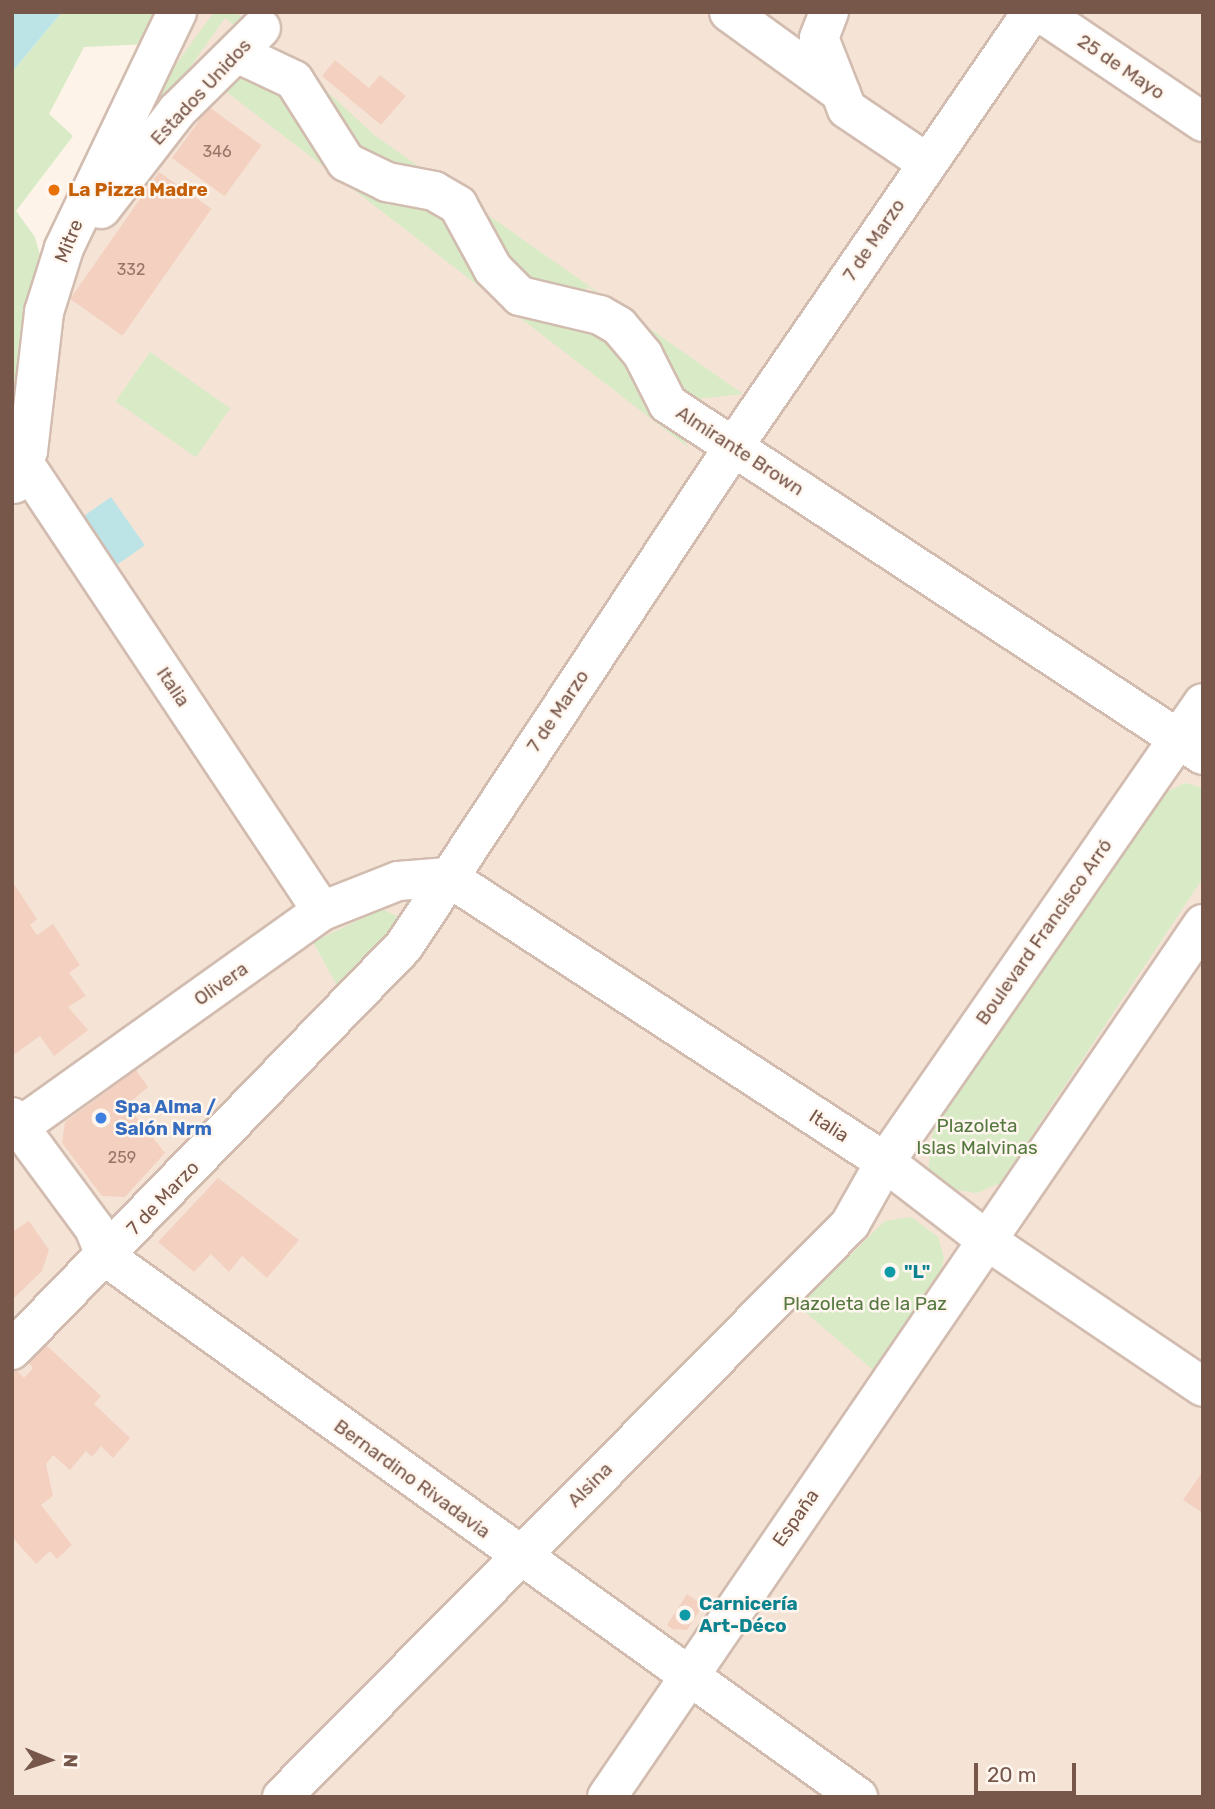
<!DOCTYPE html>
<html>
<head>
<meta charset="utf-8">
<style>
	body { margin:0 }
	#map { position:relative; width:1215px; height:1809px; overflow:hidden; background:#fdf3e8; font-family:Rubik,sans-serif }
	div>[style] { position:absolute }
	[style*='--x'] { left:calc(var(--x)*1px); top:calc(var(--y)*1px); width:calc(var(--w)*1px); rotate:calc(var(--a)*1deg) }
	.residential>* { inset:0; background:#f5e4d6 }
	.green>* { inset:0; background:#d8ebc6; transform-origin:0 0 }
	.water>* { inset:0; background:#bce4e7; transform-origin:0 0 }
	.building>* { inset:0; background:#f3d0bf; transform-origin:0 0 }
	.roads { filter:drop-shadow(2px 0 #d2bcb0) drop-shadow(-2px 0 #d2bcb0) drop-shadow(0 2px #d2bcb0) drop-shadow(0 -2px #d2bcb0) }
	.minor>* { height:38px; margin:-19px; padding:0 19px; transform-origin:19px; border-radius:19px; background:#fff }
	.dots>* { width:19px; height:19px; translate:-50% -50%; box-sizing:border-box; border:4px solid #fff7ef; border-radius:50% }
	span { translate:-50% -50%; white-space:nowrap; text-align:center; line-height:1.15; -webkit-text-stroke:5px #fff7ef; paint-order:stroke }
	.number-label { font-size:16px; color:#977568 }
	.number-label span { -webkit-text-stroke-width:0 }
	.street-label { font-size:19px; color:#78574b }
	.food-label { font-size:19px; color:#c56008; font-weight:700 }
	.left { translate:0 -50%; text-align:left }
	.shop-label { font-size:19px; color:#366cbe; font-weight:700 }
	.park-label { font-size:19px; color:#557840 }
	.culture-label { font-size:19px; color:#0d838f; font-weight:700 }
	.frame { position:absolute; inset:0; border:14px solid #78574b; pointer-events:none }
	.north { position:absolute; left:14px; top:1725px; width:70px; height:70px; -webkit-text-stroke:5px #fff7ef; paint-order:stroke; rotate:92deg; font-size:19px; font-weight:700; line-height:28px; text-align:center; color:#78574b }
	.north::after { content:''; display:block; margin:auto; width:24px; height:32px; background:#78574b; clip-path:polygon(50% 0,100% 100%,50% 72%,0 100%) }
	.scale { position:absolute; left:974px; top:1763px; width:102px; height:32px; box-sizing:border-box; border:4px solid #78574b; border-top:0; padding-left:9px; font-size:21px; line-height:24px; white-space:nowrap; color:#78574b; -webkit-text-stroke:5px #fff7ef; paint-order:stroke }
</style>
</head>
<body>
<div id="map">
	<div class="residential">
		<i style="clip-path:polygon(177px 12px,1203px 12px,1203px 1797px,12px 1797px,12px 486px,44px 312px)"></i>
	</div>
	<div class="green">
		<i style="clip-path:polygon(62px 12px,161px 12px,148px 44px,84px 47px,49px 114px,73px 136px,16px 211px,35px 237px,41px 259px,12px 438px,12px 72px)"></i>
		<i style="clip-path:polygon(214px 12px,236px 12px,250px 26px,239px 29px,225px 18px,164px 104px,155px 106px,153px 96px)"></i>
		<i style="clip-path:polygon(300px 66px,374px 135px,743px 394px,688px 400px,659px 355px,654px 335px,588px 287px,583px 292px,532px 287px,501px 258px,370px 164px)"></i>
		<i style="clip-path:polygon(256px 73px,426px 201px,473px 242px,604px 332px,689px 448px,215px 83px,221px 77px)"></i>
		<i style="left:150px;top:352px;width:98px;height:60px;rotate:35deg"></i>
		<i style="clip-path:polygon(1185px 783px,1203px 788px,1203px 878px,1000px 1183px,977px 1193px,950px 1189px,928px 1172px,934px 1121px,1163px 794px)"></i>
		<i style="clip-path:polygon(382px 909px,397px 916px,398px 926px,339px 989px,313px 942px)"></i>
		<i style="clip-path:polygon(911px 1217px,938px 1237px,944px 1258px,940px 1274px,873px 1370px,798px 1306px,885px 1221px)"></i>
	</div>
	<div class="water">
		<i style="clip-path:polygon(12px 12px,62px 12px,12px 72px)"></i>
		<i style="left:111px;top:497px;width:59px;height:37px;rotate:55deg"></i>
	</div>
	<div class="building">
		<i style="clip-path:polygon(335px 60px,369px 88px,380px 75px,406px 96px,381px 125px,322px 76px)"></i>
		<i style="left:209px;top:107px;width:65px;height:63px;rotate:36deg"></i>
		<i style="left:159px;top:172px;width:64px;height:155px;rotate:35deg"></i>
		<i style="clip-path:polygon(12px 881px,37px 919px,30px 925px,37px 935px,53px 924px,80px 965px,69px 973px,86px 996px,68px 1007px,88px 1030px,54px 1056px,40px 1036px,12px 1056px)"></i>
		<i style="clip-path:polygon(136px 1070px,148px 1087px,127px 1105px,165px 1153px,125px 1197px,102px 1196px,62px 1143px,65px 1122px)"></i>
		<i style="clip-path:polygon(218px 1178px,299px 1240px,267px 1278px,242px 1256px,229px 1272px,211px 1254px,194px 1272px,158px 1242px)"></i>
		<i style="clip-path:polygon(29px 1221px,49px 1250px,42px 1271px,12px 1300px,12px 1240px,14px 1231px)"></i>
		<i style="clip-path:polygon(46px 1345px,101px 1396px,94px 1404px,130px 1438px,113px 1458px,101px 1446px,92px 1457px,86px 1451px,70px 1470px,53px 1455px,46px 1464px,53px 1496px,41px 1505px,72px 1545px,57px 1559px,50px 1551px,36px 1564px,12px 1537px,12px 1373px,16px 1370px,24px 1378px,33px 1368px,28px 1362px)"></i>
		<i style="clip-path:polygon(1203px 1471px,1203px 1513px,1183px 1500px)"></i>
		<i style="clip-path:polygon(687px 1594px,703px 1605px,687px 1630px,672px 1629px,667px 1625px)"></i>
	</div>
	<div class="roads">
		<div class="minor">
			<i style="--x:729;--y:12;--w:138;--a:35.9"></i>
			<i style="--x:829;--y:12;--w:28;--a:111"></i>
			<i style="--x:819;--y:38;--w:76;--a:68.5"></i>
			<i style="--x:847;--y:109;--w:97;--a:34"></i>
			<i style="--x:1040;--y:12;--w:197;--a:34"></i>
			<i style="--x:237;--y:53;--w:63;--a:25.3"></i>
			<i style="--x:294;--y:80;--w:97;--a:57.6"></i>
			<i style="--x:346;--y:162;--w:46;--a:26"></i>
			<i style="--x:387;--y:182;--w:48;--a:10.8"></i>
			<i style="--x:434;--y:191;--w:28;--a:30"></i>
			<i style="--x:458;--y:205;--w:73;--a:61.3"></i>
			<i style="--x:493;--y:269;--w:38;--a:45"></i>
			<i style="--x:520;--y:296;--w:82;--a:13.4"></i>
			<i style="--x:600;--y:315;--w:22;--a:30"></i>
			<i style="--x:619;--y:326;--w:38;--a:50"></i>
			<i style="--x:643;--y:355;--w:55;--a:63"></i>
			<i style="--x:668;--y:404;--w:640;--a:33.27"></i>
			<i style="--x:101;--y:209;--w:124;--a:-52.2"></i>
			<i style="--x:177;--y:111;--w:118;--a:-44.7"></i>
			<i style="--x:24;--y:463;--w:538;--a:56.37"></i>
			<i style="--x:14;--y:484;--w:36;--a:-67"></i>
			<i style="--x:28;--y:451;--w:140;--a:-83.4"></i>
			<i style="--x:44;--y:312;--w:67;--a:-72.6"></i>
			<i style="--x:64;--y:248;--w:262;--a:-64.4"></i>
			<i style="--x:448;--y:877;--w:522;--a:33.11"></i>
			<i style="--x:885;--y:1162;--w:131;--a:37.6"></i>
			<i style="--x:989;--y:1242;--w:258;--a:34.1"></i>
			<i style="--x:12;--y:1117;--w:138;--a:53.5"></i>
			<i style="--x:94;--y:1228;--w:31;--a:68"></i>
			<i style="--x:106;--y:1257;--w:926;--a:35.68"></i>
			<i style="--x:12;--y:1132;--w:381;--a:-35.5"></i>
			<i style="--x:322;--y:911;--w:82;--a:-21.5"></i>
			<i style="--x:398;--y:881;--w:50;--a:-4.6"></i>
			<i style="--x:12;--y:1350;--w:563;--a:-45.86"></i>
			<i style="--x:404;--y:946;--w:599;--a:-56.58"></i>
			<i style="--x:734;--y:446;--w:526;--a:-55.53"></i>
			<i style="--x:282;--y:1797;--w:807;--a:-45.25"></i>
			<i style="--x:850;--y:1224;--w:71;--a:-60.6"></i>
			<i style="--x:885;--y:1162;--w:558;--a:-55.29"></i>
			<i style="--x:607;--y:1797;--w:1057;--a:-55.68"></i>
		</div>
	</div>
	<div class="dots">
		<i style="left:54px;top:190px;background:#e8710a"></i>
		<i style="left:101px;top:1118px;background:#3f7fe0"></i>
		<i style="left:890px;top:1272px;background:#0f9aa8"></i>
		<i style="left:685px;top:1615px;background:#0f9aa8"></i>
	</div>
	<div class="number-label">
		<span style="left:217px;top:152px">346</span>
		<span style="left:131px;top:270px">332</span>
		<span style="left:122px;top:1158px">259</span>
	</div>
	<div class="street-label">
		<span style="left:1121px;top:67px;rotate:34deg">25 de Mayo</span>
		<span style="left:201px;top:92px;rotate:-47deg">Estados Unidos</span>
		<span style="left:874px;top:240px;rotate:-56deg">7 de Marzo</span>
		<span style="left:69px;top:241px;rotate:-68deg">Mitre</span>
		<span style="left:740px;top:451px;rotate:33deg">Almirante Brown</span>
		<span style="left:173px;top:687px;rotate:56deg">Italia</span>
		<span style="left:558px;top:711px;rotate:-56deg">7 de Marzo</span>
		<span style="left:1044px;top:932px;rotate:-55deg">Boulevard Francisco Arró</span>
		<span style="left:221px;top:984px;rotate:-35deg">Olivera</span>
		<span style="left:829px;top:1126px;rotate:33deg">Italia</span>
		<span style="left:163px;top:1198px;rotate:-46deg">7 de Marzo</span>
		<span style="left:412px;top:1479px;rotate:36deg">Bernardino Rivadavia</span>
		<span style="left:590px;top:1485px;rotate:-45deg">Alsina</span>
		<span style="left:796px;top:1518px;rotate:-55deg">España</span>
	</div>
	<div class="food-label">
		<span class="left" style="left:68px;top:190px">La Pizza Madre</span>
	</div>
	<div class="shop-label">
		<span class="left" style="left:115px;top:1118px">Spa Alma /<br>Salón Nrm</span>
	</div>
	<div class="park-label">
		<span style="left:977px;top:1137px">Plazoleta<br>Islas Malvinas</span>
		<span style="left:865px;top:1304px">Plazoleta de la Paz</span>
	</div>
	<div class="culture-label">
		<span class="left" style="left:904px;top:1272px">"L"</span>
		<span class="left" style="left:699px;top:1615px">Carnicería<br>Art-Déco</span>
	</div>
	<div class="frame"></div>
	<div class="north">N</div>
	<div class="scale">20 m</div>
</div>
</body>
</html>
